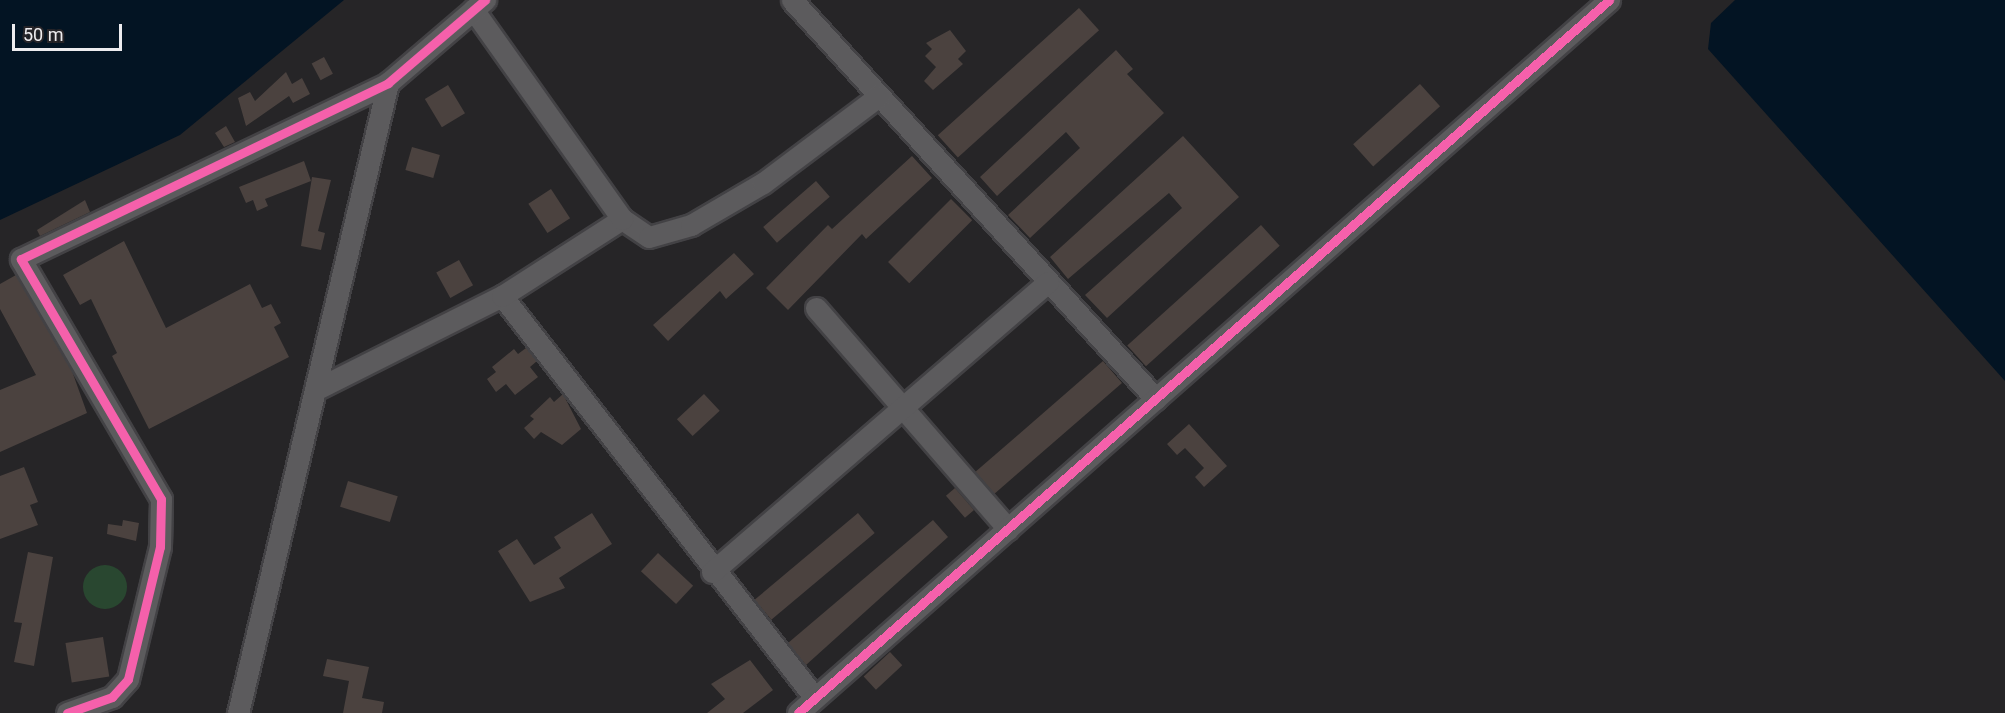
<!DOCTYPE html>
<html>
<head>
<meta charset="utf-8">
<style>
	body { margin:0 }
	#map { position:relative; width:2005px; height:713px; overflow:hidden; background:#262527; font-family:Roboto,sans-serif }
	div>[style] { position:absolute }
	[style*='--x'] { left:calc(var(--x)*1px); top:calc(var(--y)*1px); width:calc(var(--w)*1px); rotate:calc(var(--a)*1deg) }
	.green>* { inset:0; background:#294730 }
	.round { border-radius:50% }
	.water>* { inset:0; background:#031423 }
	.building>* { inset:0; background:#4b423f; transform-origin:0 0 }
	.roads { filter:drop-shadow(2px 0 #434245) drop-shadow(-2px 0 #434245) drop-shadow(0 2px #434245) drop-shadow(0 -2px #434245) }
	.minor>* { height:21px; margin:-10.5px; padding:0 10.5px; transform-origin:10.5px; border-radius:10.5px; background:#5c5b5d }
	.cycleway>* { height:9px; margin:-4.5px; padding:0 4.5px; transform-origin:4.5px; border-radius:4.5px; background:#f560ab }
	span { translate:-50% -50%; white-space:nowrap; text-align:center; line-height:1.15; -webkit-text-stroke:4.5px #262428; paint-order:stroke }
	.scale { position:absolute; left:12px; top:24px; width:110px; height:27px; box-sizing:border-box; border:3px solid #edecef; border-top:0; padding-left:8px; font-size:18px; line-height:21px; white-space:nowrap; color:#edecef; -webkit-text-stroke:4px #262428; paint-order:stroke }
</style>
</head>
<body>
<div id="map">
	<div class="green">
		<i class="round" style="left:83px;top:565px;width:44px;height:44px"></i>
	</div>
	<div class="water">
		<i style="clip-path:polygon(0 0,344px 0,180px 135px,0 220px)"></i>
		<i style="clip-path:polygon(1735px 0,2005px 0,2005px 381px,1708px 49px,1711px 23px)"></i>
	</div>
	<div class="building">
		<i style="left:1079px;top:8px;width:30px;height:190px;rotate:48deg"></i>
		<i style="clip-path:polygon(950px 30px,966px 51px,958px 59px,963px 64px,933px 90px,924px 81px,936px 67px,925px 56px,932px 49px,926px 43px)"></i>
		<i style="clip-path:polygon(1116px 50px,1133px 69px,1127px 74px,1164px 113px,1030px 238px,1008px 215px,1080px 148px,1066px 132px,997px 196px,980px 177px)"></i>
		<i style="left:324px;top:57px;width:19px;height:14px;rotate:62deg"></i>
		<i style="clip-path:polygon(286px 72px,292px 84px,302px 78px,310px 94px,293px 103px,289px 96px,246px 126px,238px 98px,250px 92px,255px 101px)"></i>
		<i style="left:1420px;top:84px;width:30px;height:90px;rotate:48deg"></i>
		<i style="left:448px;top:85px;width:33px;height:27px;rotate:59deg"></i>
		<i style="clip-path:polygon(226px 126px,235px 142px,224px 147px,215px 133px)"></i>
		<i style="clip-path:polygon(1183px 136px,1239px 197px,1107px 318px,1085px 295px,1182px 208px,1169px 193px,1068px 279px,1050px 257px)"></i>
		<i style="left:412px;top:147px;width:29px;height:24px;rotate:16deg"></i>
		<i style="clip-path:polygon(912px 156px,932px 178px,866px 239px,862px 234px,788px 310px,766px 288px,828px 225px,832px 229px)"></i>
		<i style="clip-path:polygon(304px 161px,311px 181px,265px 199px,268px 206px,257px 211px,253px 200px,246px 203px,239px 187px)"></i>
		<i style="clip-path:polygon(312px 177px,331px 180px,318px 231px,325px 233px,321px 250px,301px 246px)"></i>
		<i style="left:816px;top:181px;width:21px;height:70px;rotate:49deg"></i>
		<i style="left:551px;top:189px;width:35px;height:27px;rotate:57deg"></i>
		<i style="left:951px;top:199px;width:30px;height:89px;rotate:45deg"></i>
		<i style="clip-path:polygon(85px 200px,90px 212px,40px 236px,37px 230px)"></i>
		<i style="left:1261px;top:225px;width:28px;height:180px;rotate:48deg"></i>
		<i style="clip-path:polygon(124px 241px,166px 328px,250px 284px,262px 308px,271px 304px,281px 323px,274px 327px,289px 357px,149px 429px,112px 356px,117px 353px,91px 299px,80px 305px,63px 275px)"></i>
		<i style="clip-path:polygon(734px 253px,754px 274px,726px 299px,720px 291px,668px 341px,653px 325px)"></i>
		<i style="left:459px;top:260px;width:29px;height:26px;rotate:61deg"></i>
		<i style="clip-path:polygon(16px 275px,72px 371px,87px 413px,0 452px,0 390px,36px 375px,0 309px,0 284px)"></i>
		<i style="clip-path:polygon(526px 348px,537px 361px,530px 367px,538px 377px,515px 395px,506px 384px,496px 392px,487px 379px,496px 372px,492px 367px,514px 349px,518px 354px)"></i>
		<i style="left:1103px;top:361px;width:29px;height:169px;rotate:49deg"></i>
		<i style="clip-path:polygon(563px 394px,581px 429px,562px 445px,541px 432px,534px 439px,524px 428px,534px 419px,530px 416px,550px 397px,554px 402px)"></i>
		<i style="left:704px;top:394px;width:23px;height:37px;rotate:47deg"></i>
		<i style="clip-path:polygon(1189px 424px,1227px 466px,1204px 487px,1195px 477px,1204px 468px,1185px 448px,1177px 455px,1167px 444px)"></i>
		<i style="clip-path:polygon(24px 467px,38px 502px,30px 505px,38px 525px,0 539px,0 476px)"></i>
		<i style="left:348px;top:481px;width:52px;height:27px;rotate:17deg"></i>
		<i style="left:955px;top:488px;width:29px;height:12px;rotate:49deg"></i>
		<i style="clip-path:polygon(592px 513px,612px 544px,559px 578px,565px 588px,530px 602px,498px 551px,517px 539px,534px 565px,561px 548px,554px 537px)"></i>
		<i style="left:858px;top:513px;width:26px;height:135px;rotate:50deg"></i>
		<i style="clip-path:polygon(123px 520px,139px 523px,136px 541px,107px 534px,108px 524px,122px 526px)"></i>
		<i style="clip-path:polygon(933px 520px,948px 537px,806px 665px,788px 643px)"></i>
		<i style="clip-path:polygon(28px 552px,53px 557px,34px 666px,14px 662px,22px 623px,14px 622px)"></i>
		<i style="left:658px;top:553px;width:48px;height:25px;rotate:43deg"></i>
		<i style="left:103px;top:637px;width:40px;height:38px;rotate:81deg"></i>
		<i style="left:890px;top:652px;width:18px;height:36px;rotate:47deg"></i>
		<i style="clip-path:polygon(327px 659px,369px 667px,362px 698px,384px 702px,382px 713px,343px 713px,349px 681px,323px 676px)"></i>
		<i style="clip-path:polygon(750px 660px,773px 690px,743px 713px,707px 713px,725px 699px,711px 684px)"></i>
	</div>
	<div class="roads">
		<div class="minor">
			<i style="--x:792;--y:0;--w:540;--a:47.63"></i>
			<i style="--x:622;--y:219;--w:32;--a:34"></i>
			<i style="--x:649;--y:237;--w:44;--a:-15.9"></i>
			<i style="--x:691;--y:225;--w:83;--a:-30.3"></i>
			<i style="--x:763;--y:183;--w:145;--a:-36.9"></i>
			<i style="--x:502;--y:296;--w:509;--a:52.1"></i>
			<i style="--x:816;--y:308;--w:293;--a:49"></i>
			<i style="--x:315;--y:390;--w:209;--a:-26.7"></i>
			<i style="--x:502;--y:296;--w:143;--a:-32.7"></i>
			<i style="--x:622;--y:219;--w:257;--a:-125.4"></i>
			<i style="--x:712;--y:572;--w:444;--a:-40.8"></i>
			<i style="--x:67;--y:713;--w:48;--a:-19.6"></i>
			<i style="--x:112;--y:697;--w:24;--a:-48"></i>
			<i style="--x:128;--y:679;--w:136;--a:-76.4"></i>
			<i style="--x:160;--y:547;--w:48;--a:-88.8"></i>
			<i style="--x:161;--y:499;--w:278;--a:-120.3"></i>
			<i style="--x:21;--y:259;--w:407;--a:-25.6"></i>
			<i style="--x:388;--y:83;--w:128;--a:-40.6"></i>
			<i style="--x:238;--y:713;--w:648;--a:-76.61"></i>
			<i style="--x:798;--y:713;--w:1080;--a:-41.32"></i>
		</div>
	</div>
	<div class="cycleway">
		<i style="--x:67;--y:713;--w:48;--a:-19.6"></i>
		<i style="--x:112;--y:697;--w:24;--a:-48"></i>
		<i style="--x:128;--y:679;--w:136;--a:-76.4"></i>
		<i style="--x:160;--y:547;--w:48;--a:-88.8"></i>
		<i style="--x:161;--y:499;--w:278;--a:-120.3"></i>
		<i style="--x:21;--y:259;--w:407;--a:-25.6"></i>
		<i style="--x:388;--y:83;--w:128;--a:-40.6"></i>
		<i style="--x:798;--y:713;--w:1080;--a:-41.32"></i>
	</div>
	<div class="scale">50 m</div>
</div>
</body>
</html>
